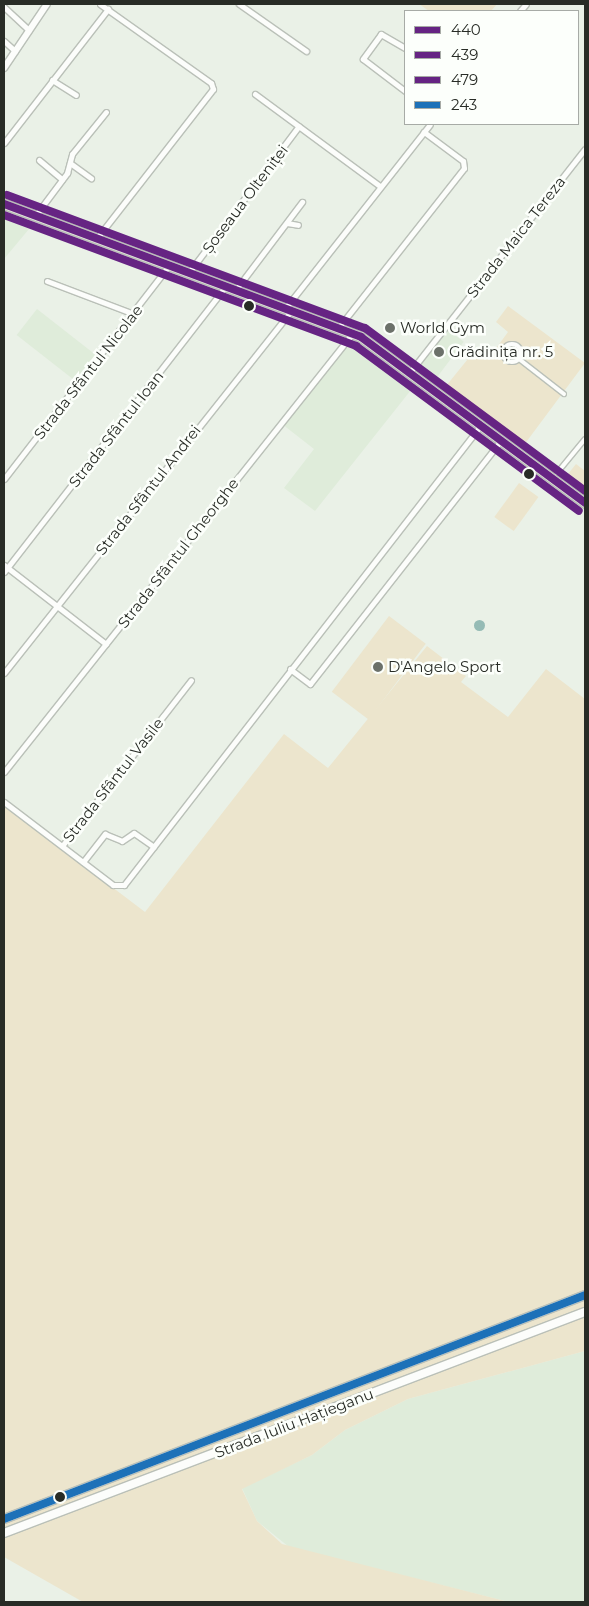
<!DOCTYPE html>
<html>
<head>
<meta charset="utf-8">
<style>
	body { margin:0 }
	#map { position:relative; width:589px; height:1606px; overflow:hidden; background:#eaf1e7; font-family:Montserrat,sans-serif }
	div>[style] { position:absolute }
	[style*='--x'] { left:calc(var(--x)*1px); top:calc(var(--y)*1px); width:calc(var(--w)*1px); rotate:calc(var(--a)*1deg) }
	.built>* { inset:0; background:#dfecda; transform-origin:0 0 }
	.green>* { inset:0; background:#ece5cd; transform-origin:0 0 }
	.water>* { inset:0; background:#95bbb5 }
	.round { border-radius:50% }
	.roads { filter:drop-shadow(1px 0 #bac0b8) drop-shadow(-1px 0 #bac0b8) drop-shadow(0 1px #bac0b8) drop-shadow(0 -1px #bac0b8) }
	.pedestrian>* { height:4px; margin:-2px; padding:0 2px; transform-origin:2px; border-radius:2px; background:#fcfdfb }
	.pedestrian>.ring { margin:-2px; padding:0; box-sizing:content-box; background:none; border:4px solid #fcfdfb; border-radius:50% }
	.minor>* { height:5px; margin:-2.5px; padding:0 2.5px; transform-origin:2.5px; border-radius:2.5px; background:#fcfdfb }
	.tertiary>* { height:6px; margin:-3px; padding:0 3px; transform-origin:3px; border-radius:3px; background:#fcfdfb }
	.secondary>* { height:8px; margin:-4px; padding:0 4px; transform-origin:4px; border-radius:4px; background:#fcfdfb }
	.primary>* { height:9px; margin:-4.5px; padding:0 4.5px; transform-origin:4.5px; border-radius:4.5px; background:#e4e5dd }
	.bus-1>* { height:8px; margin:-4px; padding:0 4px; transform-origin:4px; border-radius:4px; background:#662483 }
	.bus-2>* { height:8px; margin:-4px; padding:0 4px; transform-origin:4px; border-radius:4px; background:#662483 }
	.bus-3>* { height:8px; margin:-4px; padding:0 4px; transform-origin:4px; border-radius:4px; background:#662483 }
	.bus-4>* { height:8px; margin:-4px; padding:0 4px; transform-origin:4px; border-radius:4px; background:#1d71b8 }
	.dots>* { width:14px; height:14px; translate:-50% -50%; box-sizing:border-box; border:2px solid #fcfffb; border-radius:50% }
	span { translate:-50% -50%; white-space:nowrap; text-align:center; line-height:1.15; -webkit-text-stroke:5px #fcfffb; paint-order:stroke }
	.street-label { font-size:15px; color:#282c26 }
	.poi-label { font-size:15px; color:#282c26 }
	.left { translate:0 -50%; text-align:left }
	.frame { position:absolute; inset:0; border:5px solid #282c26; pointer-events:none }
	.legend { position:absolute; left:404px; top:10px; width:175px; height:115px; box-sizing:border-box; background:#fcfffb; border:1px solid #a7aba6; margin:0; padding:6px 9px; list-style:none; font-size:15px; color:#282c26 }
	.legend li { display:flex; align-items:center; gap:10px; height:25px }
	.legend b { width:25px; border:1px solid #a7aba6 }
</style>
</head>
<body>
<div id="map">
	<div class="built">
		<i style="clip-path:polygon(4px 219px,29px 229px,4px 259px)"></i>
		<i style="left:37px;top:309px;width:75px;height:33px;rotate:38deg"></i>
		<i style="left:447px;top:329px;width:21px;height:47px;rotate:37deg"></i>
		<i style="clip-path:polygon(351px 342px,411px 390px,315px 511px,284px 488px,314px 449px,282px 424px)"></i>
		<i style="clip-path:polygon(585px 1351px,585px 1602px,509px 1602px,289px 1547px,257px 1521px,242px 1488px,312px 1455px,345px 1430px,408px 1399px)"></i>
	</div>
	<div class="green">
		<i style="clip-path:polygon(419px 4px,497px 4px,491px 11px,429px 11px)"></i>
		<i style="clip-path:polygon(508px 306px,585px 363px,524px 445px,446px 386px,476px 349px,489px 358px,508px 332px,496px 322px)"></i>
		<i style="clip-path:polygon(576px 464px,585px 471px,585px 486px,568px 474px)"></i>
		<i style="left:519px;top:483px;width:24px;height:42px;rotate:36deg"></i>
		<i style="left:389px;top:616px;width:46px;height:95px;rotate:37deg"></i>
		<i style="clip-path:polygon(427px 646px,466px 676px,461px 682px,508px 717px,546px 669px,585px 699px,585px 1351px,408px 1399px,345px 1430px,312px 1455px,242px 1489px,257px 1521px,282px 1544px,509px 1602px,83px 1602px,4px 1557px,4px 805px,145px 912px,284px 734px,328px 768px)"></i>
	</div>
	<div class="water">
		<i class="round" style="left:473.5px;top:619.5px;width:11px;height:11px"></i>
	</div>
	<div class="roads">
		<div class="pedestrian">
			<i class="ring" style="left:503px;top:344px;width:14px;height:14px"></i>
			<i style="--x:519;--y:359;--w:57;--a:37.9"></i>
			<i style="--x:557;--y:473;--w:44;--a:-50.5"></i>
		</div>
		<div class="minor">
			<i style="--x:239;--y:4;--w:82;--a:35"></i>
			<i style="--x:4;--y:7;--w:34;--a:43"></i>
			<i style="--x:520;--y:11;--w:9;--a:-49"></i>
			<i style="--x:4;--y:41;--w:15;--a:42"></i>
			<i style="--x:405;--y:48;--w:28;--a:-150"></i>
			<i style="--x:381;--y:34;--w:31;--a:126"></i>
			<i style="--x:363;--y:59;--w:53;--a:37.3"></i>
			<i style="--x:52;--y:80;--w:28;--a:32"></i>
			<i style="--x:255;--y:94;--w:155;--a:36.4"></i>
			<i style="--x:4;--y:143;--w:170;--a:-52.2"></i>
			<i style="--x:39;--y:160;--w:30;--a:40"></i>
			<i style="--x:70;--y:163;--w:26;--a:36"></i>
			<i style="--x:35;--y:216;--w:54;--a:-53.3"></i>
			<i style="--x:67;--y:173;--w:20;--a:-75"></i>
			<i style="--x:72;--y:154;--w:54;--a:-51"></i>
			<i style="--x:287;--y:223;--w:11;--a:10"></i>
			<i style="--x:97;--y:238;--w:189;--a:-52.1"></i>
			<i style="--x:213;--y:89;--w:6;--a:-108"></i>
			<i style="--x:211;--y:83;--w:136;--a:-144.6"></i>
			<i style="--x:190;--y:271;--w:181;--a:-53.1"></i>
			<i style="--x:47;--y:281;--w:93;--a:20.8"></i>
			<i style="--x:237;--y:288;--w:108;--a:-52.9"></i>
			<i style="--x:287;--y:306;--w:231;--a:-51.8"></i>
			<i style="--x:339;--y:327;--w:202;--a:-51.8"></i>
			<i style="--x:464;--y:168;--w:7;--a:-98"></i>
			<i style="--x:463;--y:161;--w:49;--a:-143.4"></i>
			<i style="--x:410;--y:372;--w:283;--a:-51.9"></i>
			<i style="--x:4;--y:479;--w:272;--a:-52.3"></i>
			<i style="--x:4;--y:565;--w:129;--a:37.8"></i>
			<i style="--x:4;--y:572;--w:363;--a:-52.2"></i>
			<i style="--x:290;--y:669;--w:25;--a:37"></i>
			<i style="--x:310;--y:684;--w:310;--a:-51.9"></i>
			<i style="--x:4;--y:673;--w:462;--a:-51.6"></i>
			<i style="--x:4;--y:772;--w:559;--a:-51.53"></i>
			<i style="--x:4;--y:802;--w:137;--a:37.3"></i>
			<i style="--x:113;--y:885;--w:11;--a:0"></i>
			<i style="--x:124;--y:885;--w:582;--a:-52.19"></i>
			<i style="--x:62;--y:846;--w:210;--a:-52.1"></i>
			<i style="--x:83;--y:862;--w:36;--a:-52"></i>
			<i style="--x:105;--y:834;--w:18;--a:22"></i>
			<i style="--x:122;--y:841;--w:14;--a:-34"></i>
			<i style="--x:134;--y:833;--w:24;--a:35"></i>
		</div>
		<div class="tertiary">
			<i style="--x:4;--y:68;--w:77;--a:-56.1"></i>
		</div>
		<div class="secondary">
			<i style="--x:4;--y:1519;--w:623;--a:-21.08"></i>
			<i style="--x:4;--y:1533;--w:622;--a:-20.83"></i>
		</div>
		<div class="primary">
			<i style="--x:4;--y:204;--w:381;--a:20.4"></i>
			<i style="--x:361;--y:337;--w:279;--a:36.5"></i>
		</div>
	</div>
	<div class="bus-1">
		<i style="--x:4;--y:204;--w:381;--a:20.4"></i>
		<i style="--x:361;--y:337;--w:279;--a:36.5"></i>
	</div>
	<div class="bus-2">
		<i style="--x:4;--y:215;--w:376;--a:20.4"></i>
		<i style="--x:356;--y:346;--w:277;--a:36.5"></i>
	</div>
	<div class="bus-3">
		<i style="--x:7;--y:195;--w:382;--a:20.4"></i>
		<i style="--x:365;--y:328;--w:274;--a:36.5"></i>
	</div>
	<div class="bus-4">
		<i style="--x:4;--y:1519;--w:623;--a:-21.08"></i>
	</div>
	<div class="dots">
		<i style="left:249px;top:306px;background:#282c26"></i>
		<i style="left:390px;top:328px;background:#6c716a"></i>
		<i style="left:439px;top:352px;background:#6c716a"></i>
		<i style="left:529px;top:474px;background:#282c26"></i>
		<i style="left:378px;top:667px;background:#6c716a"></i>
		<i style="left:60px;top:1497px;background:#282c26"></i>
	</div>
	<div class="street-label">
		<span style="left:245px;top:199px;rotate:-53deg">Șoseaua Olteniței</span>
		<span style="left:516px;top:237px;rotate:-52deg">Strada Maica Tereza</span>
		<span style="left:88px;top:372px;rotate:-52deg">Strada Sfântul Nicolae</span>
		<span style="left:116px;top:429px;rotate:-52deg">Strada Sfântul Ioan</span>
		<span style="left:148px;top:490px;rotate:-52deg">Strada Sfântul Andrei</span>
		<span style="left:178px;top:553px;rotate:-52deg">Strada Sfântul Gheorghe</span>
		<span style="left:113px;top:780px;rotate:-52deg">Strada Sfântul Vasile</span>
		<span style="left:294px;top:1423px;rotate:-21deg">Strada Iuliu Hațieganu</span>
	</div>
	<div class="poi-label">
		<span class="left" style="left:400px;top:328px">World Gym</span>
		<span class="left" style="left:449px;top:352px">Grădinița nr. 5</span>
		<span class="left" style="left:388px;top:667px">D'Angelo Sport</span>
	</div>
	<div class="frame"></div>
	<ul class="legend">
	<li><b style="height:6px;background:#662483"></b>440</li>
	<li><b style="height:6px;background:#662483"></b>439</li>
	<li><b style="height:6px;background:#662483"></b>479</li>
	<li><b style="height:6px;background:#1d71b8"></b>243</li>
	</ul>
</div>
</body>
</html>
